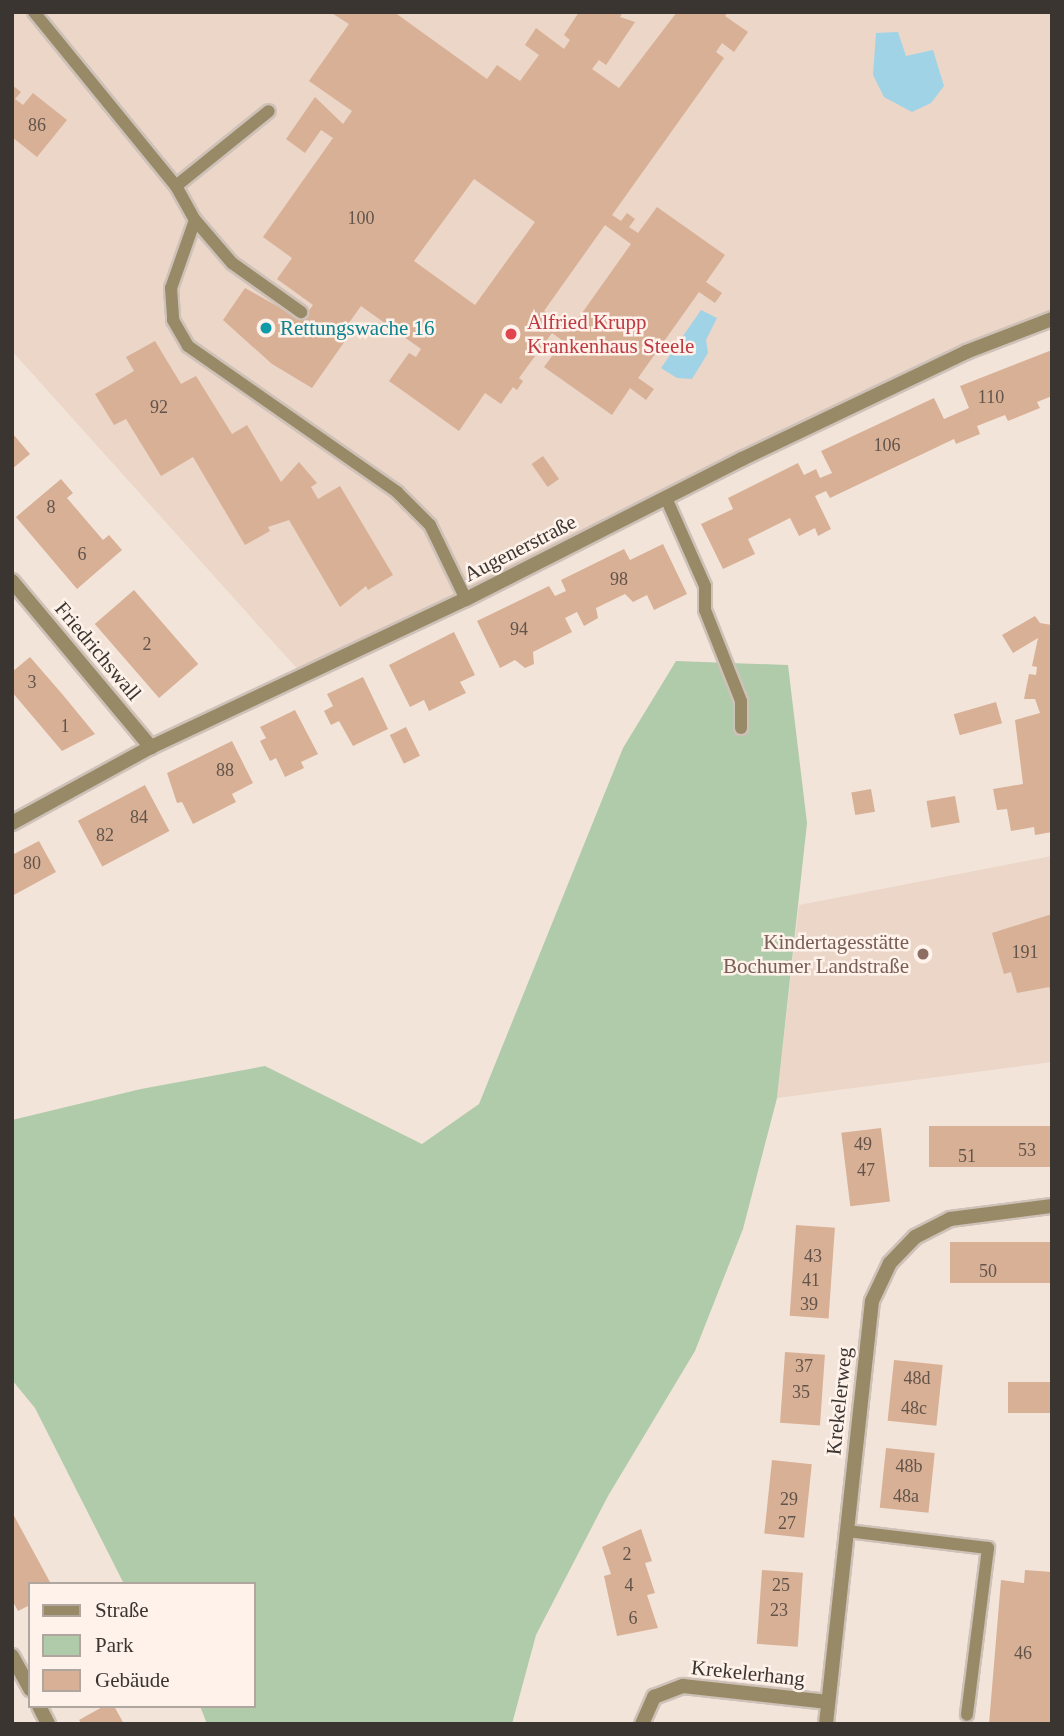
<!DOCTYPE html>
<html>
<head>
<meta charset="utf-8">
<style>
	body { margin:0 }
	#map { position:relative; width:1064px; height:1736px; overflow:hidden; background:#f3e4da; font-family:Georgia,serif }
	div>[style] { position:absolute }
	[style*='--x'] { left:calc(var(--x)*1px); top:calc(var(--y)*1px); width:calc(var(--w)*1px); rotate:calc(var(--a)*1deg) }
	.built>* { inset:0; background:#ebd6c8 }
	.green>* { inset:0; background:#b0cbaa }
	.water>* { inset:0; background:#a0d3e6 }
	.building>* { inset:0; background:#d8b096; transform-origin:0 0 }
	.roads { filter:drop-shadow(2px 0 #cec1b8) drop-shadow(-2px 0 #cec1b8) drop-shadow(0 2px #cec1b8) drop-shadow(0 -2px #cec1b8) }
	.service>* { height:12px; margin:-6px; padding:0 6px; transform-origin:6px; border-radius:6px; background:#988a66 }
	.minor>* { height:14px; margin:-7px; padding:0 7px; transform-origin:7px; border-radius:7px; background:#988a66 }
	.dots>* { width:19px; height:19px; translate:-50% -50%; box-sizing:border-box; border:4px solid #fef2ea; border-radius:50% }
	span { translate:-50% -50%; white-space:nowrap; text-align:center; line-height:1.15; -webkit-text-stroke:5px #fef2ea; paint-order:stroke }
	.number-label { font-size:18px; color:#62544a }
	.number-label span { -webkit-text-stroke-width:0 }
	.health-label { font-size:21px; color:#be3a42 }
	.left { translate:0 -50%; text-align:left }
	.culture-label { font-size:21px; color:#0d838f }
	.street-label { font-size:21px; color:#3b3531 }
	.education-label { font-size:21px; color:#785e54 }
	.right { translate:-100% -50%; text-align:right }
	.frame { position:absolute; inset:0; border:14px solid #3b3531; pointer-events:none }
	.legend { position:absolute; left:28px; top:1582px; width:228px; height:126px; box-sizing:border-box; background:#fef2ea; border:2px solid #b0a6a0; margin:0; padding:9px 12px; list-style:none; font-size:21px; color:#3b3531 }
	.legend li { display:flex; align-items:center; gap:14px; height:35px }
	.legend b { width:35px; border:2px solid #b0a6a0 }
</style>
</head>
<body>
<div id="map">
	<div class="built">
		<i style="clip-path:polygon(12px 12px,1052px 12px,1052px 317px,301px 673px,12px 351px)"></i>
		<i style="clip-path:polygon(1052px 856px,1052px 1062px,777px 1098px,799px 905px)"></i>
	</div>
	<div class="green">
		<i style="clip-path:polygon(676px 661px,788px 665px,807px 823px,777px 1098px,743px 1229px,695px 1351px,608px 1496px,536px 1635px,512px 1724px,207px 1724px,200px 1706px,254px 1706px,254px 1584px,124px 1584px,35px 1408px,12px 1380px,12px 1120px,141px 1089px,265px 1066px,422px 1144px,479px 1104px,623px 748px)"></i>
	</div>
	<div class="water">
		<i style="clip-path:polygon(898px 32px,906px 56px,933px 50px,944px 86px,931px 103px,912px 112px,884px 97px,873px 75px,876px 33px)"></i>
		<i style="clip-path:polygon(701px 310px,717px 318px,706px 340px,708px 353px,692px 379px,677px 378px,661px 368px)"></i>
	</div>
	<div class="building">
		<i style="clip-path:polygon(evenodd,330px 12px,394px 12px,487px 79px,497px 65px,520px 81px,539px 55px,525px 45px,536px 28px,564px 49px,570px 40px,564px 35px,579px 12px,623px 12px,620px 17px,635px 22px,606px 65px,599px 60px,592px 69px,619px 88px,677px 12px,728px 12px,725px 16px,748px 32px,734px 52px,722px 43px,716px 52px,724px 58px,612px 215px,621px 221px,627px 213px,635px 219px,629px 227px,638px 233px,657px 207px,725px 255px,706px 282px,722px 293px,715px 303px,699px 292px,638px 378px,654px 389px,646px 400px,630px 388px,612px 415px,544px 367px,563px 341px,552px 333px,519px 378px,523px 381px,517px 390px,513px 387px,501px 404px,485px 393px,459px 431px,389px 381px,409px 353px,416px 357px,421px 349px,361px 306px,346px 327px,352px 331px,312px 388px,272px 364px,223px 320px,245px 288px,302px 320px,313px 305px,277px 279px,292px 258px,263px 237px,333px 138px,321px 130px,305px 153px,286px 139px,315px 97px,343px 124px,352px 111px,309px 81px,349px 24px,330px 12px,474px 179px,535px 222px,475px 305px,414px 261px,474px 179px,330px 12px,605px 225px,631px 244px,570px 330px,544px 311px,605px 225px)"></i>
		<i style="clip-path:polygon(12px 85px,21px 92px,15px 99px,23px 105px,33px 93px,67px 120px,37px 157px,12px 137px)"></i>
		<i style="clip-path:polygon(155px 341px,181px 384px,196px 376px,232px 434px,247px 425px,281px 482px,299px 462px,317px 483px,311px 487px,318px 499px,340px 486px,393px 575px,368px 590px,366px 586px,340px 607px,289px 520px,268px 527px,270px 531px,245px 545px,193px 457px,161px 476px,126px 419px,114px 425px,95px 394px,134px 371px,126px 357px)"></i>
		<i style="clip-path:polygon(1052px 350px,1052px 396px,1037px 402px,1040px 408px,1008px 421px,1005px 415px,977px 426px,980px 434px,956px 444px,954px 439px,830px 498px,826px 491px,815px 496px,831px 529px,818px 536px,815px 528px,799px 536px,790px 518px,748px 539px,755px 554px,723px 569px,701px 524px,733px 509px,728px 498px,798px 463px,804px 475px,816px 469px,820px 478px,832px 473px,821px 451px,934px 398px,944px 419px,969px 408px,960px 386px)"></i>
		<i style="clip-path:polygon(12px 433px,30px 454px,12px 469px)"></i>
		<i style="left:543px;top:456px;width:28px;height:14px;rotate:55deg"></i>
		<i style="clip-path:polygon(61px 479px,73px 493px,67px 498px,103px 540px,109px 535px,122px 550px,77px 589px,16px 517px)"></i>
		<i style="clip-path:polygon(663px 544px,687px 594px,654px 610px,647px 595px,633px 602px,625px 594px,596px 608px,598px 618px,584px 626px,577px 612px,565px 618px,572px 632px,533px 652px,534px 664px,525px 668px,515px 660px,500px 668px,477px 621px,549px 586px,555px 596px,566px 591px,561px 580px,624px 549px,630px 560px)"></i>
		<i style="left:134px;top:590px;width:98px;height:52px;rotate:49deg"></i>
		<i style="clip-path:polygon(1035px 616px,1040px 623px,1052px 625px,1052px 832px,1035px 835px,1034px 827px,1011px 831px,1007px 809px,997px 810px,993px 789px,1023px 784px,1015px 720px,1040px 713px,1035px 699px,1024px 699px,1029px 674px,1036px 675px,1037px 667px,1032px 666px,1038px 638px,1013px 653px,1002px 635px)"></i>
		<i style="clip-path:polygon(454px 632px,475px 675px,460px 682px,466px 693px,429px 711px,424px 700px,410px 707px,389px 665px)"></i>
		<i style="clip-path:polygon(30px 657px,63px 695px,95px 734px,62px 751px,12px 692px,12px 672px)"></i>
		<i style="clip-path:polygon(363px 677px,388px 729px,353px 746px,339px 721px,331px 725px,324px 711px,333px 706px,327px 694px)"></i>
		<i style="left:996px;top:702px;width:22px;height:44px;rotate:74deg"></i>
		<i style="clip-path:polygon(295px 710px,318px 754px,301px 762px,304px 768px,285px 777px,276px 758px,270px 761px,260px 741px,266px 738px,260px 727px)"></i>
		<i style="left:406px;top:727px;width:32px;height:18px;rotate:64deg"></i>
		<i style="clip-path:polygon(232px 741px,253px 783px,232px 794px,236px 802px,193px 824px,182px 802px,177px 803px,167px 773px)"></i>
		<i style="left:145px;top:785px;width:52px;height:76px;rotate:62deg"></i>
		<i style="left:871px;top:789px;width:23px;height:20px;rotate:80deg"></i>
		<i style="left:955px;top:796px;width:27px;height:29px;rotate:80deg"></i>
		<i style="clip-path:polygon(39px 841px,56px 872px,12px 896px,12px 855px)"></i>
		<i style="clip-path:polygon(1052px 914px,1052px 995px,1049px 987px,1017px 993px,1011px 972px,1004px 974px,992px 933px)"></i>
		<i style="left:1052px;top:1126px;width:41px;height:123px;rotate:90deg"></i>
		<i style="left:881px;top:1128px;width:74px;height:40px;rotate:83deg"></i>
		<i style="left:796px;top:1225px;width:39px;height:91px;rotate:4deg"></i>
		<i style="left:1052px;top:1242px;width:41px;height:102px;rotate:90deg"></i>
		<i style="left:785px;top:1352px;width:40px;height:71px;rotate:4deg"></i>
		<i style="left:894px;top:1360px;width:49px;height:61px;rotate:6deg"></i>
		<i style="left:1052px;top:1382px;width:31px;height:44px;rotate:90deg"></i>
		<i style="left:886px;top:1448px;width:49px;height:60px;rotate:6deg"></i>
		<i style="left:772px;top:1460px;width:40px;height:74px;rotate:6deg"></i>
		<i style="clip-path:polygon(12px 1512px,51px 1584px,30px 1584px,30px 1605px,18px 1611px,12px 1600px)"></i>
		<i style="clip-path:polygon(641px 1529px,652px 1561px,645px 1563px,655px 1593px,647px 1595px,658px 1628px,617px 1636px,604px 1576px,611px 1574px,602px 1547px)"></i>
		<i style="left:762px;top:1570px;width:41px;height:74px;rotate:4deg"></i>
		<i style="clip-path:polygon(1025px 1570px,1052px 1572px,1052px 1724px,989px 1724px,1001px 1580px,1024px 1583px)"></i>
		<i style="clip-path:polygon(104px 1706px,114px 1706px,124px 1724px,82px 1724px,79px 1720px)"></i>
	</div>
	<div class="roads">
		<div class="service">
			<i style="--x:34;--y:12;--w:225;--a:50.8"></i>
			<i style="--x:176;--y:186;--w:39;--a:61"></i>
			<i style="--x:195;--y:220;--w:57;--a:49.3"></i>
			<i style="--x:232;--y:263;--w:85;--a:35.4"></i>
			<i style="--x:176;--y:186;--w:119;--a:-38.9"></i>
			<i style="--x:195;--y:220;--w:72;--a:109.4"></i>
			<i style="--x:171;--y:288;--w:32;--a:86"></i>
			<i style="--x:173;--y:320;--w:30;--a:60"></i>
			<i style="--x:188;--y:346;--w:255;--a:34.9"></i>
			<i style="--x:397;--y:492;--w:47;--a:45"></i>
			<i style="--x:430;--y:525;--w:82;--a:64.1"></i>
			<i style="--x:666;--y:498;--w:96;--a:66.1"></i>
			<i style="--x:705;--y:586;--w:24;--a:90"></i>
			<i style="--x:705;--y:610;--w:98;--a:68.4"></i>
			<i style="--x:741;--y:701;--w:27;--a:90"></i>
			<i style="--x:847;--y:1531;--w:142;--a:6.9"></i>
			<i style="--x:988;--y:1548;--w:168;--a:97.2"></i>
		</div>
		<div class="minor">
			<i style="--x:12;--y:581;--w:217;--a:50.1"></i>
			<i style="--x:12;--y:823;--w:158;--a:-28.7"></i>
			<i style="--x:151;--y:747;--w:348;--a:-25.2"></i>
			<i style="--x:466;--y:599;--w:309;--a:-26.9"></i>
			<i style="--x:742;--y:459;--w:248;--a:-25.5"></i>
			<i style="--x:966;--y:352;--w:92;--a:-21"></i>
			<i style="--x:12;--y:1656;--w:38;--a:61"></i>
			<i style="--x:39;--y:1706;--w:20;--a:63"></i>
			<i style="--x:642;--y:1724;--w:30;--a:-66"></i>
			<i style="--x:654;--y:1697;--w:31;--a:-21"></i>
			<i style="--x:683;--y:1686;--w:146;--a:6.3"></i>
			<i style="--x:826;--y:1724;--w:425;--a:-83.8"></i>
			<i style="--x:872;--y:1301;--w:42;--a:-64.7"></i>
			<i style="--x:890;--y:1263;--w:36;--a:-46"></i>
			<i style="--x:915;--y:1237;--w:39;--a:-27"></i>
			<i style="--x:950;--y:1219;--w:103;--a:-7.3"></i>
		</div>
	</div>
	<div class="dots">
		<i style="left:266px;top:328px;background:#0f9aa8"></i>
		<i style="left:511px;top:334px;background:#e0444e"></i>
		<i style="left:923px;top:954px;background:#8d6e63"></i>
	</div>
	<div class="number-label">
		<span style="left:37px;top:125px">86</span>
		<span style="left:361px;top:218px">100</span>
		<span style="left:991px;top:397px">110</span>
		<span style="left:159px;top:407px">92</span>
		<span style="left:887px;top:445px">106</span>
		<span style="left:51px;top:507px">8</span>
		<span style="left:82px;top:554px">6</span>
		<span style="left:619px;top:579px">98</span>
		<span style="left:519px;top:629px">94</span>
		<span style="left:147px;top:644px">2</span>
		<span style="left:32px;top:682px">3</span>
		<span style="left:65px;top:726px">1</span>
		<span style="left:225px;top:770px">88</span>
		<span style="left:139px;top:817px">84</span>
		<span style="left:105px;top:835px">82</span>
		<span style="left:32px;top:863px">80</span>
		<span style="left:1025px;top:952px">191</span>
		<span style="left:863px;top:1144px">49</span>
		<span style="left:1027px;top:1150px">53</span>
		<span style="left:967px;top:1156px">51</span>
		<span style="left:866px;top:1170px">47</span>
		<span style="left:813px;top:1256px">43</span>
		<span style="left:988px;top:1271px">50</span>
		<span style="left:811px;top:1280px">41</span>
		<span style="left:809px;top:1304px">39</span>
		<span style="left:804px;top:1366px">37</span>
		<span style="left:917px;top:1378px">48d</span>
		<span style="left:801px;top:1392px">35</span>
		<span style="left:914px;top:1408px">48c</span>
		<span style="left:909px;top:1466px">48b</span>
		<span style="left:906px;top:1496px">48a</span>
		<span style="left:789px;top:1499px">29</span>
		<span style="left:787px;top:1523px">27</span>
		<span style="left:627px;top:1554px">2</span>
		<span style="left:629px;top:1585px">4</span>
		<span style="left:781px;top:1585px">25</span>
		<span style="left:779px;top:1610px">23</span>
		<span style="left:633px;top:1618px">6</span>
		<span style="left:1023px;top:1653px">46</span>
	</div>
	<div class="health-label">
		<span class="left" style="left:527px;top:334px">Alfried Krupp<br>Krankenhaus Steele</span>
	</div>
	<div class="culture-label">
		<span class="left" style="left:280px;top:328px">Rettungswache 16</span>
	</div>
	<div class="street-label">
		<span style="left:520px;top:548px;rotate:-27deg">Augenerstraße</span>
		<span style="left:98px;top:651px;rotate:50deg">Friedrichswall</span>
		<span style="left:839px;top:1401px;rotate:-84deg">Krekelerweg</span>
		<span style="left:748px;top:1673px;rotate:6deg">Krekelerhang</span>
	</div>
	<div class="education-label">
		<span class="right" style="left:909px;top:954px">Kindertagesstätte<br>Bochumer Landstraße</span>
	</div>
	<div class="frame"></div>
	<ul class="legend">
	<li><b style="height:9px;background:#988a66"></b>Straße</li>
	<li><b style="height:19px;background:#b0cbaa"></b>Park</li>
	<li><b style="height:19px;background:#d8b096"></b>Gebäude</li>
	</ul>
</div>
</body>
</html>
